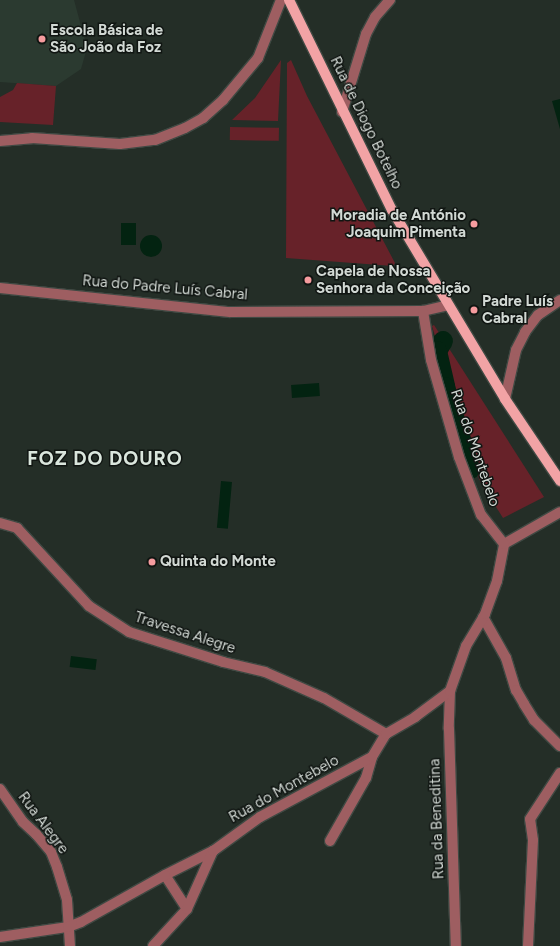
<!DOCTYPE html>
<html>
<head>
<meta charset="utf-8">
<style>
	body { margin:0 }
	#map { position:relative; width:560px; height:946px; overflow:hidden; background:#242e27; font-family:Figtree,sans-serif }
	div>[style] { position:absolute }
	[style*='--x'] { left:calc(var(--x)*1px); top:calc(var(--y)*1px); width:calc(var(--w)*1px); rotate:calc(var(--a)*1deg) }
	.built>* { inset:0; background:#2b3a30 }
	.green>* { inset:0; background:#672229; transform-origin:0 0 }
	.water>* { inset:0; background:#032311; transform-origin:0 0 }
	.round { border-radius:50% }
	.canal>* { height:20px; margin:-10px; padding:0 10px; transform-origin:10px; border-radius:10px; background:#032311 }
	.roads { filter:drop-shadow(1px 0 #404943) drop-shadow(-1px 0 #404943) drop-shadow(0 1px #404943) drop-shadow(0 -1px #404943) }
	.minor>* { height:10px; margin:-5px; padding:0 5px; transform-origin:5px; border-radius:5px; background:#9e5e61 }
	.major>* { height:10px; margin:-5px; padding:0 5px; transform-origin:5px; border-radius:5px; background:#f2a3a5 }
	.dots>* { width:11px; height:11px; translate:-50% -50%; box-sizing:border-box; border:2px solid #101512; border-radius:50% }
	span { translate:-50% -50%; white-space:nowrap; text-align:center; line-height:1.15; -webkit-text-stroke:3px #101512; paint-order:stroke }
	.poi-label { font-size:15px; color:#d2d9d4; font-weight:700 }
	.left { translate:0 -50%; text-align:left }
	.right { translate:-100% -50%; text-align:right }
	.street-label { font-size:15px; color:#d2d9d4 }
	.district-label { font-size:19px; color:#dae6dd; font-weight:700; letter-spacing:1px }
</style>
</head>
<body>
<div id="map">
	<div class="built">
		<i style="clip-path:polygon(0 0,74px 0,87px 48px,81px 69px,56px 86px,0 82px)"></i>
	</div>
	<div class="green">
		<i style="clip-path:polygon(281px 60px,278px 121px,232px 120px,255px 98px)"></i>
		<i style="clip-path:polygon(291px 60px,307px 96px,395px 263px,393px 266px,286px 258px,287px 63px)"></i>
		<i style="clip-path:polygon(17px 83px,56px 86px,53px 125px,0 122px,0 97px,13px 90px)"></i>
		<i style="left:230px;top:127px;width:49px;height:13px;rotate:1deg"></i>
		<i style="clip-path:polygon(434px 325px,544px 497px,503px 518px,481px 483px,475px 470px,432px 326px)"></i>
	</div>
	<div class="water">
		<i style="clip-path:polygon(560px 99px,560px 129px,552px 101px)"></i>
		<i style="left:121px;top:223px;width:15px;height:22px"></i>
		<i class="round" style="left:140px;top:235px;width:22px;height:22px"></i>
		<i style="left:319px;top:383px;width:13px;height:28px;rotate:86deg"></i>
		<i style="left:221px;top:481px;width:11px;height:47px;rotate:5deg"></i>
		<i style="left:71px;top:656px;width:26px;height:11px;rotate:7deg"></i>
	</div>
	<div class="canal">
		<i style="--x:443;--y:341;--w:12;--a:121"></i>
		<i style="--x:437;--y:351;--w:37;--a:77"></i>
		<i style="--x:445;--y:387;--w:86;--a:73"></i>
	</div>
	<div class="roads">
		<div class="minor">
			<i style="--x:342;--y:112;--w:82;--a:-72.9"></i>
			<i style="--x:366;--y:34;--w:19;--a:-62"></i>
			<i style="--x:375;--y:17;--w:23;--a:-49"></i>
			<i style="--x:0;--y:141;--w:32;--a:-5"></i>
			<i style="--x:32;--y:138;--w:88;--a:3.9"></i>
			<i style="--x:120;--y:144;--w:35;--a:-7"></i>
			<i style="--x:155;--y:140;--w:32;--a:-22"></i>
			<i style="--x:185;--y:128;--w:21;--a:-29"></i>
			<i style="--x:203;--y:118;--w:27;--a:-42"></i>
			<i style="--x:223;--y:100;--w:55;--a:-50.2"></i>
			<i style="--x:258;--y:58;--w:62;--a:-68.4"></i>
			<i style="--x:0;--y:288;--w:231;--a:6"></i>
			<i style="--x:230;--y:312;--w:193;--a:-0.3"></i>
			<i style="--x:423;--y:311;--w:26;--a:-13"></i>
			<i style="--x:505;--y:399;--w:50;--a:-77.3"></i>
			<i style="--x:516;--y:350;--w:20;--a:-63"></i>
			<i style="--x:525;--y:332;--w:21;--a:-53"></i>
			<i style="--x:538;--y:315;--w:27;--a:-34"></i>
			<i style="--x:0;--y:523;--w:18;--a:16"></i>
			<i style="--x:17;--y:528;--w:106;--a:47.3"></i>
			<i style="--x:89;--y:606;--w:48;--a:33"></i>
			<i style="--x:129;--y:632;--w:99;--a:17.7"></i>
			<i style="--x:223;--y:662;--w:43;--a:13.4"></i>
			<i style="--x:265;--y:672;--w:64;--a:23.8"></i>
			<i style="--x:324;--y:698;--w:72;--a:30.1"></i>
			<i style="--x:504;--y:544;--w:64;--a:-29.7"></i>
			<i style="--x:483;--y:617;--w:47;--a:60.7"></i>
			<i style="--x:506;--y:658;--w:34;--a:73"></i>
			<i style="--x:516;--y:690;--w:16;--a:60"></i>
			<i style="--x:524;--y:704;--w:19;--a:58"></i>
			<i style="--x:534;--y:720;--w:37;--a:45"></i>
			<i style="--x:450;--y:691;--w:38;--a:92"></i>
			<i style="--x:449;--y:729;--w:217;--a:88.2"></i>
			<i style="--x:0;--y:789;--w:40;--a:55.1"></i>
			<i style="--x:23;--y:822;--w:18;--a:43"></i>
			<i style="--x:36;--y:834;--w:23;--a:50"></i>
			<i style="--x:51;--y:852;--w:16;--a:68"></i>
			<i style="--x:57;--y:867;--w:34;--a:73"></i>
			<i style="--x:67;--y:900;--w:46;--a:86.3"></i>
			<i style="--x:330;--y:841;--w:73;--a:-60.3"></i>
			<i style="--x:366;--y:778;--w:22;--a:-74"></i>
			<i style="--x:187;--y:909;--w:40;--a:-122.9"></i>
			<i style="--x:165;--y:875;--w:54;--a:-26.6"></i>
			<i style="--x:0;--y:937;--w:69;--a:-8.4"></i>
			<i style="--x:68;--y:927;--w:14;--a:-21"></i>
			<i style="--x:81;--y:922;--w:96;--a:-29.2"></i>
			<i style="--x:153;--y:946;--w:50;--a:-47.4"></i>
			<i style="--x:187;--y:909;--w:64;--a:-65.9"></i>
			<i style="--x:213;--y:851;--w:58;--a:-35.9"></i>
			<i style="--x:260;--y:817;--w:127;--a:-28.2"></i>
			<i style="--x:372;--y:757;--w:27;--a:-59"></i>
			<i style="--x:386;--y:734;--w:34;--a:-30"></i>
			<i style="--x:415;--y:717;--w:44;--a:-36.6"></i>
			<i style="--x:450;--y:691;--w:48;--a:-70.4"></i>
			<i style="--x:466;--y:646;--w:37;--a:-59"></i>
			<i style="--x:485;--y:614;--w:35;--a:-70"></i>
			<i style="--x:497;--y:581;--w:38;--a:-79"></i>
			<i style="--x:504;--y:544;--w:37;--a:-128"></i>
			<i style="--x:481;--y:515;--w:62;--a:-110.8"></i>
			<i style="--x:459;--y:457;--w:101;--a:-106.1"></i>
			<i style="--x:431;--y:360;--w:50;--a:-99.3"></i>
			<i style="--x:528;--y:946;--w:106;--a:-87.3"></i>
			<i style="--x:533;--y:840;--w:21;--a:-98"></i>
			<i style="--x:530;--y:819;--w:55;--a:-56.9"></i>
		</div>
		<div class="major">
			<i style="--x:289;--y:0;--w:234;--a:63.9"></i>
			<i style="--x:392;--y:210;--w:220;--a:59.1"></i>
			<i style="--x:505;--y:399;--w:99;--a:56.1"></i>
		</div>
	</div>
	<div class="dots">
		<i style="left:42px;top:39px;background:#f59b9e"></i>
		<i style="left:474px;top:224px;background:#f59b9e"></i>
		<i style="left:308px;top:280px;background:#f59b9e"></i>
		<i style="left:474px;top:310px;background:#f59b9e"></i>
		<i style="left:152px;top:562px;background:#f59b9e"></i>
	</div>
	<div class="poi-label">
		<span class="left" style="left:50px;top:39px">Escola Básica de<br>São João da Foz</span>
		<span class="right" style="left:466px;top:224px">Moradia de António<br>Joaquim Pimenta</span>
		<span class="left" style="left:316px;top:280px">Capela de Nossa<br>Senhora da Conceição</span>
		<span class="left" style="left:482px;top:310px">Padre Luís<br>Cabral</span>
		<span class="left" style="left:160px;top:562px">Quinta do Monte</span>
	</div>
	<div class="street-label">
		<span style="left:366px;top:123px;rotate:64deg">Rua de Diogo Botelho</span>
		<span style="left:165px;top:288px;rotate:5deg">Rua do Padre Luís Cabral</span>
		<span style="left:475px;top:448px;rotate:71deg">Rua do Montebelo</span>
		<span style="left:185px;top:633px;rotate:18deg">Travessa Alegre</span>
		<span style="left:284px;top:789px;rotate:-29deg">Rua do Montebelo</span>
		<span style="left:437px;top:819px;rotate:-92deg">Rua da Beneditina</span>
		<span style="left:43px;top:823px;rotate:53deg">Rua Alegre</span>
	</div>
	<div class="district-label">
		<span style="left:105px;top:459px">FOZ DO DOURO</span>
	</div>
</div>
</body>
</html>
